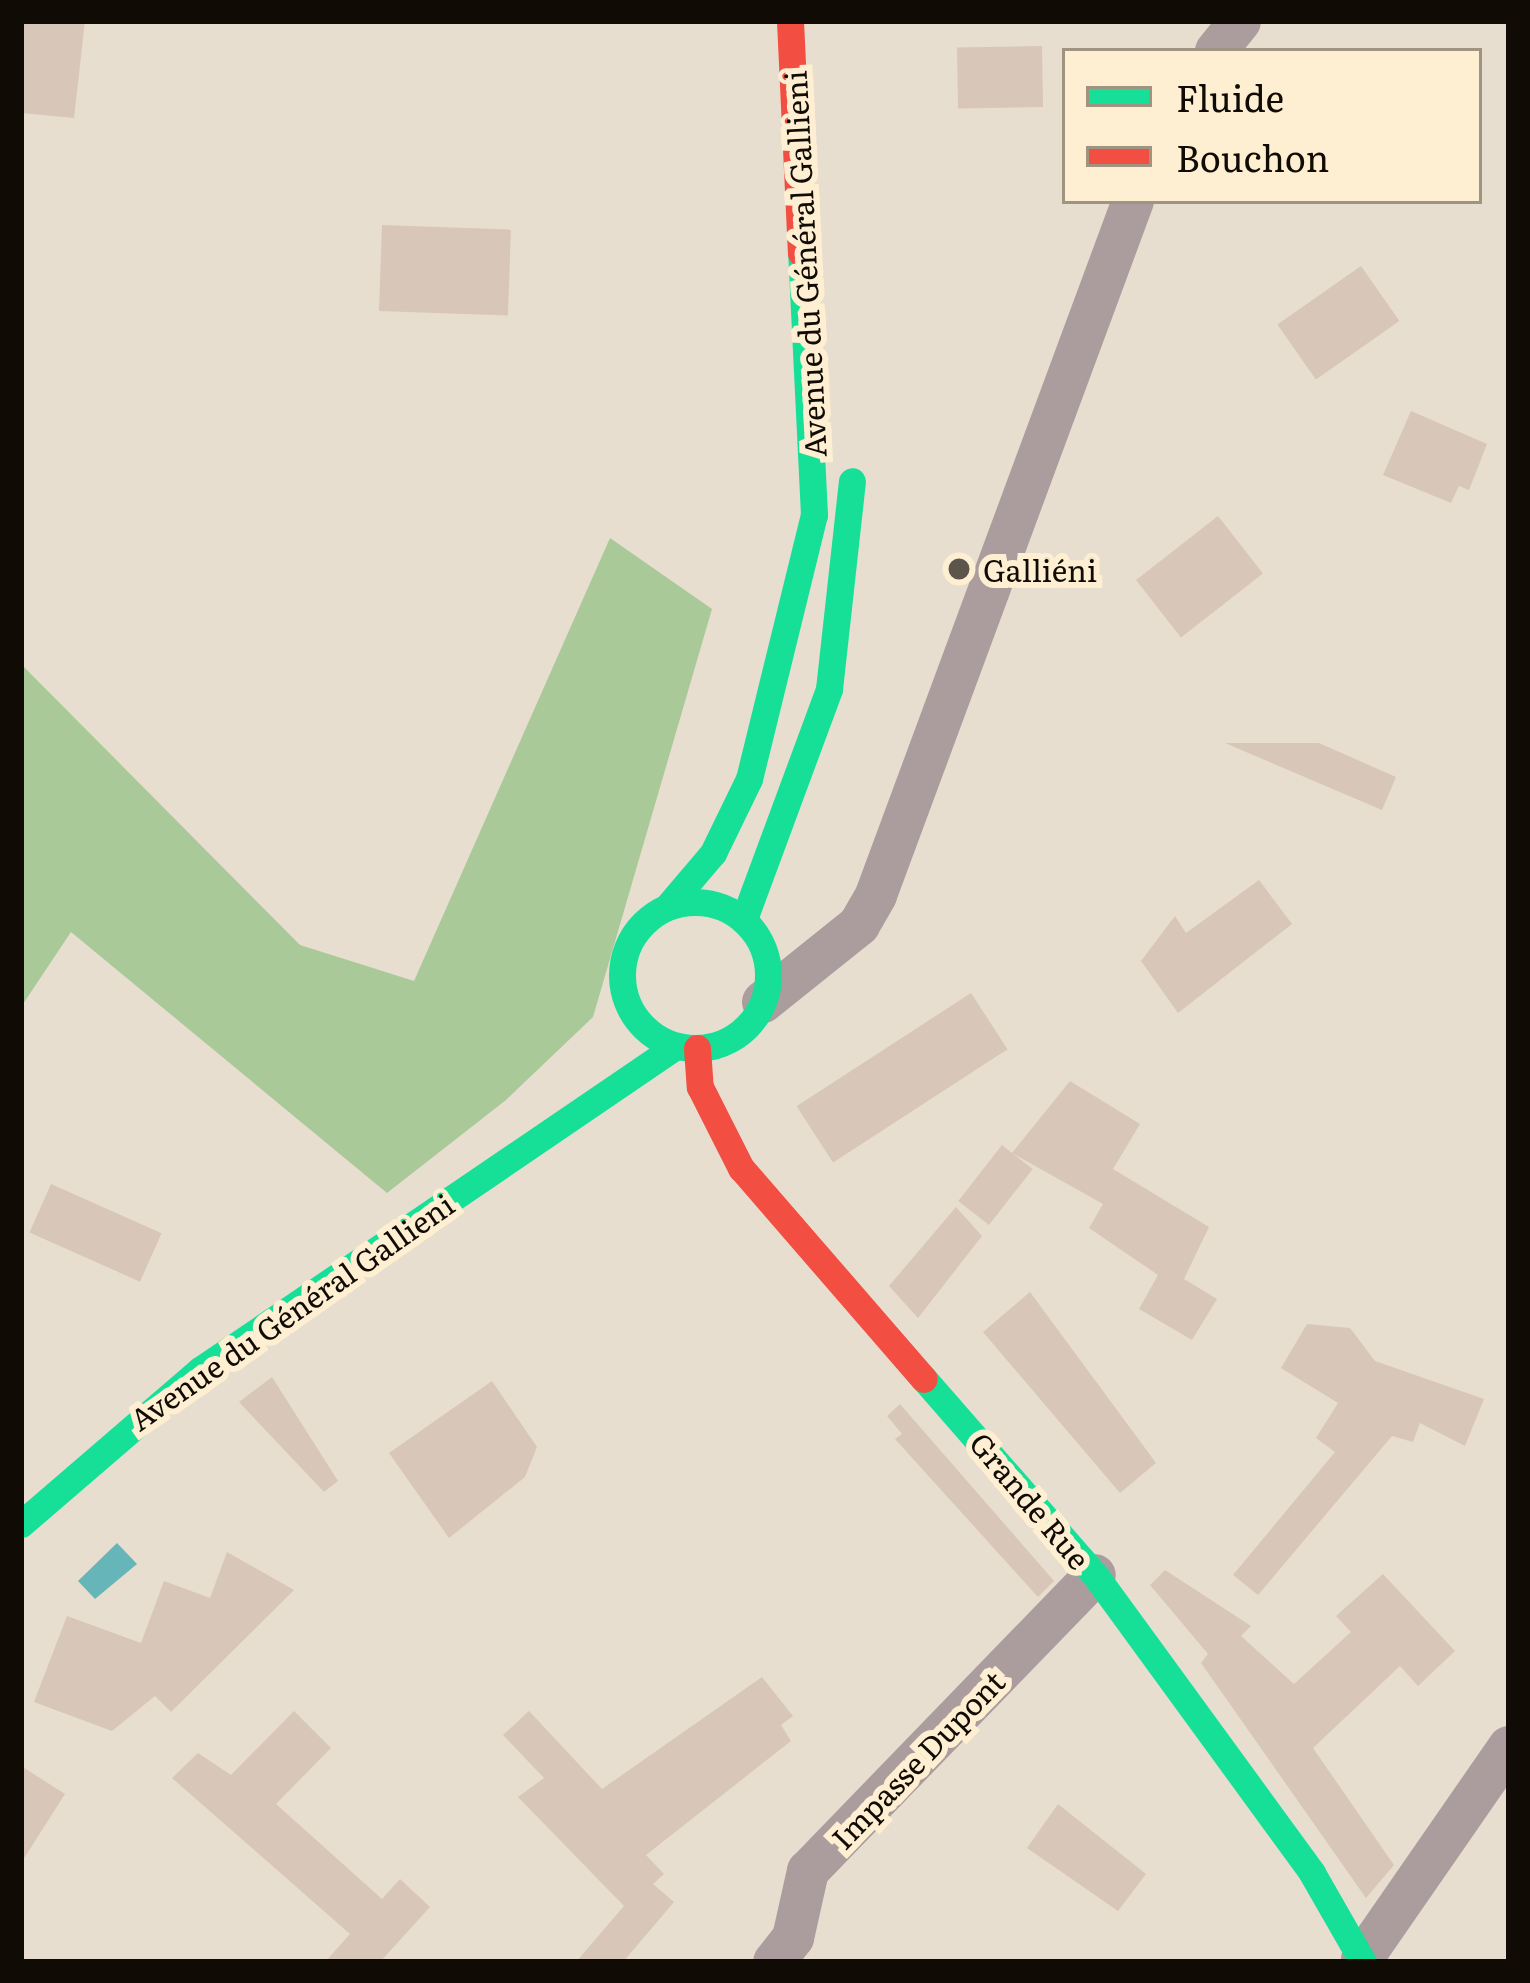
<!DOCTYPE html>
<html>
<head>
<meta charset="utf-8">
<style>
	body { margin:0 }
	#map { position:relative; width:1530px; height:1983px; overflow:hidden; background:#e7ded0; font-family:Literata,serif }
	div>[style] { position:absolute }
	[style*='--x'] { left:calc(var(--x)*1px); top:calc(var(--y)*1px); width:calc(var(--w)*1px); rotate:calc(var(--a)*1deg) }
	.forest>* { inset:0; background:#aac998 }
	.water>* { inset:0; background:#65b5b9 }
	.building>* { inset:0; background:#d8c6b8; transform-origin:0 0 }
	.street>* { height:42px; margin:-21px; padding:0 21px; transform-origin:21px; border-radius:21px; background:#ab9d9d }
	.fast>* { height:27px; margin:-13.5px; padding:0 13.5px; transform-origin:13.5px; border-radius:13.5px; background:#16e098 }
	.fast>.ring { margin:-13.5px; padding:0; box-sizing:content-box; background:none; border:27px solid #16e098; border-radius:50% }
	.jam>* { height:27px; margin:-13.5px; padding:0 13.5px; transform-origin:13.5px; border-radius:13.5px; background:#f24e42 }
	.dots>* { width:33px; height:33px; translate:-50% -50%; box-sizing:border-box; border:6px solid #feefd3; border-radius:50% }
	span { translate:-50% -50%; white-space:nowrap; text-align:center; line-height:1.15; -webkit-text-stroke:12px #feefd3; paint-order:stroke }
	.street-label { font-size:30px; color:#100b04 }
	.poi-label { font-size:30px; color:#100b04 }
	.left { translate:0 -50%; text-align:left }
	.frame { position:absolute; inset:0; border:24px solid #100b04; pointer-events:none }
	.legend { position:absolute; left:1062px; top:48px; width:420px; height:156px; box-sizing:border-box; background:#feefd3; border:3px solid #9f9480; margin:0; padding:15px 21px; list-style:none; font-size:36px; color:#100b04 }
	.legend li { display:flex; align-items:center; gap:24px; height:60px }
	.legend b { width:60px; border:3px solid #9f9480 }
</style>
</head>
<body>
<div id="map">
	<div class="forest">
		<i style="clip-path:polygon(610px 538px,712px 609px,593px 1017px,506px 1100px,387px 1193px,71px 932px,21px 1007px,21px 664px,300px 945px,414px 981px)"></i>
	</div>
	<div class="water">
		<i style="clip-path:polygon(117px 1543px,137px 1564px,95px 1599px,78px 1581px)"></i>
	</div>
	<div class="building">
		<i style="clip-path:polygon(21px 21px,85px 21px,74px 118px,21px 113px)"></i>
		<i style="left:1042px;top:46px;width:61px;height:85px;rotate:89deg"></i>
		<i style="left:382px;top:225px;width:129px;height:86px;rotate:2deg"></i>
		<i style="left:1361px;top:266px;width:67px;height:102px;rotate:55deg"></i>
		<i style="clip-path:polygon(1411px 411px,1487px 444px,1469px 490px,1459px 486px,1451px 503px,1383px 475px)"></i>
		<i style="left:1218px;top:516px;width:73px;height:104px;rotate:52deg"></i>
		<i style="clip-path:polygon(1225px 743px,1319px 743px,1396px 777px,1382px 810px)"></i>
		<i style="clip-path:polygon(1259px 880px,1292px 924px,1178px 1013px,1141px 961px,1175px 916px,1186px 933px)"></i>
		<i style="left:971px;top:993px;width:67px;height:208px;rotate:57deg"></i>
		<i style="clip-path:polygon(1070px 1081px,1140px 1124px,1113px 1169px,1209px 1227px,1184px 1279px,1217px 1299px,1192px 1340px,1139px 1309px,1158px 1275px,1089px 1228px,1103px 1204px,1012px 1153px)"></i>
		<i style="left:1002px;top:1145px;width:39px;height:71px;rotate:38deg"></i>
		<i style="left:51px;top:1184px;width:121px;height:53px;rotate:24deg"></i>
		<i style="clip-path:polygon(956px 1207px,982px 1236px,918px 1318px,889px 1286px)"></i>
		<i style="clip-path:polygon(1030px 1292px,1156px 1463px,1120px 1493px,983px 1332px)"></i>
		<i style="clip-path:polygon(1307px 1324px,1350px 1328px,1375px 1361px,1484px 1399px,1465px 1446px,1420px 1423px,1413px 1442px,1392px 1436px,1258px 1595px,1233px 1575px,1335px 1452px,1316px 1438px,1338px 1403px,1281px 1368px)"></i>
		<i style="clip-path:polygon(272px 1377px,338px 1481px,324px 1492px,239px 1402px)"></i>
		<i style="clip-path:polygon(492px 1381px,537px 1447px,525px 1477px,449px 1538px,389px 1453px)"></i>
		<i style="clip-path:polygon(900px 1404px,1054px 1581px,1038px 1597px,895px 1439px,902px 1434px,887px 1416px)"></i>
		<i style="clip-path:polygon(227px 1552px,294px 1590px,171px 1712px,155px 1696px,112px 1731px,34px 1702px,67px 1616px,141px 1643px,164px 1581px,210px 1598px)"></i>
		<i style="clip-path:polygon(1165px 1570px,1251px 1626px,1241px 1636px,1294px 1684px,1351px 1632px,1336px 1616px,1383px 1574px,1455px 1651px,1418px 1686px,1400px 1666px,1313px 1748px,1394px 1865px,1366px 1898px,1201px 1663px,1208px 1654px,1150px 1585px)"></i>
		<i style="clip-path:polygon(762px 1677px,793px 1716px,781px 1725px,791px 1741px,646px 1855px,664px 1874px,653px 1884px,674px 1902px,623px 1962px,576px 1962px,624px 1906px,518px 1797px,544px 1778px,503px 1735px,529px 1711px,602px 1789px)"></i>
		<i style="clip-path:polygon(294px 1711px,331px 1748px,276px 1804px,382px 1899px,400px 1879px,430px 1907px,380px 1962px,325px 1962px,350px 1934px,172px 1778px,198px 1753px,231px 1775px)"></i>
		<i style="clip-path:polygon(21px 1766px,65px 1794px,21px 1863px)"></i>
		<i style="clip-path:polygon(1058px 1804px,1146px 1874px,1118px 1911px,1027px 1848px)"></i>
	</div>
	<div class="street">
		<i style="--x:1216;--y:51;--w:38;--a:-51"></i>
		<i style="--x:763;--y:1002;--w:123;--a:-38.7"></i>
		<i style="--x:859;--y:925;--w:34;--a:-60"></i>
		<i style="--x:876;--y:895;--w:740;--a:-69.68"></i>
		<i style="--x:1362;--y:1959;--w:258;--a:-55.3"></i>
		<i style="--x:774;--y:1962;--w:31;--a:-52"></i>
		<i style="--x:793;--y:1938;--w:69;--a:-77.4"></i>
		<i style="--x:808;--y:1871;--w:412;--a:-45.9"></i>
	</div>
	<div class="fast">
		<i class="ring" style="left:622px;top:902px;width:119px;height:119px"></i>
		<i style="--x:668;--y:906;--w:70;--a:-49.7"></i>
		<i style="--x:713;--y:853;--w:82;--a:-64.1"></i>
		<i style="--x:749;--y:779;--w:272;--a:-76.2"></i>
		<i style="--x:814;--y:515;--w:262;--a:-92.8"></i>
		<i style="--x:744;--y:919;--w:245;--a:-69.7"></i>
		<i style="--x:829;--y:689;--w:209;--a:-83.7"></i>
		<i style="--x:924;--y:1379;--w:260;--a:48.9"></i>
		<i style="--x:1095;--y:1575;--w:369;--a:53.9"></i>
		<i style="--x:1312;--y:1873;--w:103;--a:60.2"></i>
		<i style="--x:21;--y:1524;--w:236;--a:-40.7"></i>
		<i style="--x:200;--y:1370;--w:576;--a:-34.24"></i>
	</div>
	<div class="jam">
		<i style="--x:790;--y:21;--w:232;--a:87.3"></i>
		<i style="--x:697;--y:1048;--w:39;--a:86"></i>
		<i style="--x:700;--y:1087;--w:91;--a:63.2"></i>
		<i style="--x:741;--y:1168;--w:279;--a:49.1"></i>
	</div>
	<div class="dots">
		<i style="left:959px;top:569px;background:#5b554b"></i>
	</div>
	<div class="street-label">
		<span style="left:804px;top:264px;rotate:-93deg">Avenue du Général Gallieni</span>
		<span style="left:291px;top:1311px;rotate:-35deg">Avenue du Général Gallieni</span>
		<span style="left:1031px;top:1500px;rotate:50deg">Grande Rue</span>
		<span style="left:917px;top:1759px;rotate:-46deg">Impasse Dupont</span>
	</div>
	<div class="poi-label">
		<span class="left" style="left:983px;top:569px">Galliéni</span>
	</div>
	<div class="frame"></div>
	<ul class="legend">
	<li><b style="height:15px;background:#16e098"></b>Fluide</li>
	<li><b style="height:15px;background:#f24e42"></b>Bouchon</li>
	</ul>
</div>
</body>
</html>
